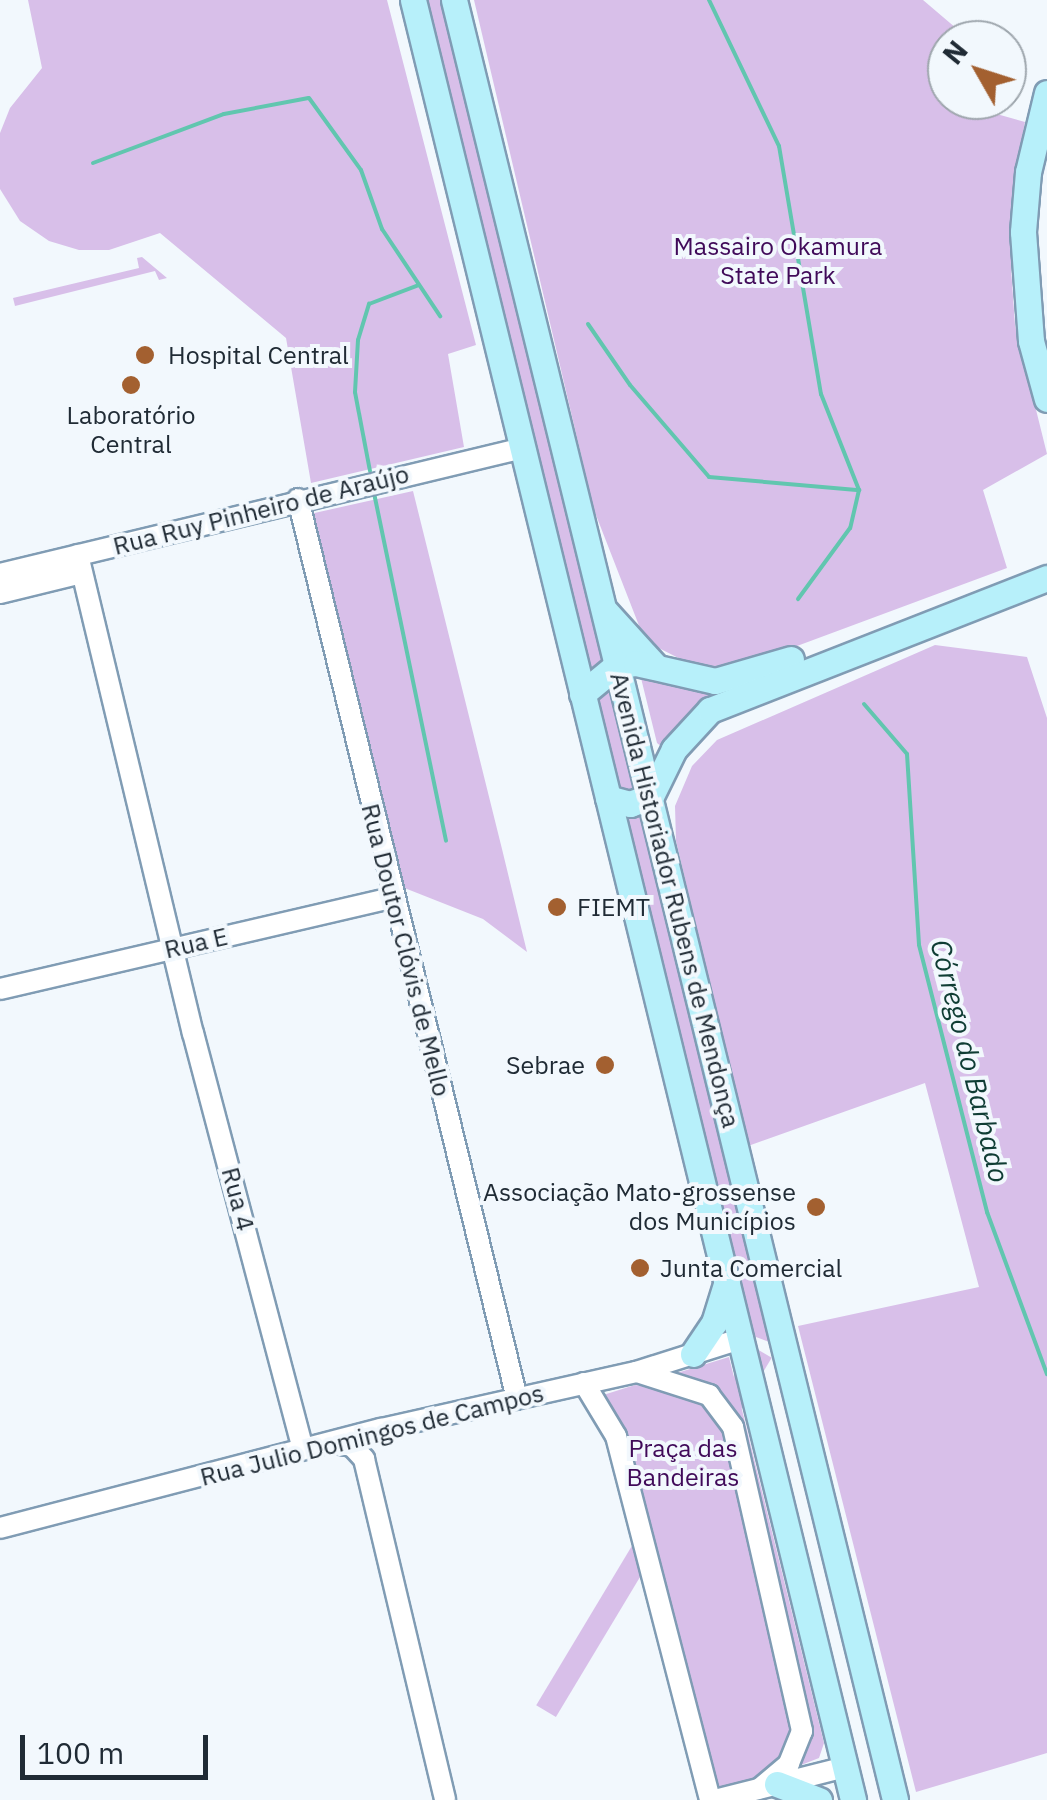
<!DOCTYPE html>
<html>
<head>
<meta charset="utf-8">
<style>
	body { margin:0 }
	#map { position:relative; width:1047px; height:1800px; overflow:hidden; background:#f2f8fd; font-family:"IBM Plex Sans",sans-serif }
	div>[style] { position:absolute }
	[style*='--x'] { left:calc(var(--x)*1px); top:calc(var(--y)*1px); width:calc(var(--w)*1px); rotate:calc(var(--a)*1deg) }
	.green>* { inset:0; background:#d8bfe9; transform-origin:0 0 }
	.stream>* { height:4px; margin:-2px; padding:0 2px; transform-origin:2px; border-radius:2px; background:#61c6af }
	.roads { filter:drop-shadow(2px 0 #809cb4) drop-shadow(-2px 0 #809cb4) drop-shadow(0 2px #809cb4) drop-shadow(0 -2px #809cb4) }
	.minor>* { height:20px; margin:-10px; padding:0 10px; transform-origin:10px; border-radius:10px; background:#fff }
	.major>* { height:25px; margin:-12.5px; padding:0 12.5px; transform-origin:12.5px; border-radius:12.5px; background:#b7f0fa }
	.dots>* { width:28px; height:28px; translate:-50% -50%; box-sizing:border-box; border:5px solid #f2f8fd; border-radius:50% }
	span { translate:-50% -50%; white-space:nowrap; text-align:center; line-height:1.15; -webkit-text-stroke:8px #f2f8fd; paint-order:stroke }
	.park-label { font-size:25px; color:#400a59 }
	.poi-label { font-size:25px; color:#202b35 }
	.left { translate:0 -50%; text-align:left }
	.right { translate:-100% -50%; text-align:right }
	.street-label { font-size:25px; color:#202b35 }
	.water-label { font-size:28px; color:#0f3d34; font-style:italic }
	.north { position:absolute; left:927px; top:20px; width:100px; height:100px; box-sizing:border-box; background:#f2f8fd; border:2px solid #9ea6ad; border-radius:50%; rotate:309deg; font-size:28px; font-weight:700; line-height:40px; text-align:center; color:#202b35 }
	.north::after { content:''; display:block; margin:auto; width:35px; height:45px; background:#a36030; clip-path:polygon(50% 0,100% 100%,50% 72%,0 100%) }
	.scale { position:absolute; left:20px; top:1735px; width:188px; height:45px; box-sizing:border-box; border:5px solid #202b35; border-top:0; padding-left:12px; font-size:30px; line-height:35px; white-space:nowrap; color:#202b35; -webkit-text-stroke:8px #f2f8fd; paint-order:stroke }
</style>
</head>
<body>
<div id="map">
	<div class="green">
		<i style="clip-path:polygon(28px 0,387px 0,476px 345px,448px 354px,464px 447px,311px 483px,286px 338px,160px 233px,109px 250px,79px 250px,49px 241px,20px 221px,0 189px,0 133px,10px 108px,42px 68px)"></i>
		<i style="clip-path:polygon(425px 0,443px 0,607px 664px,586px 672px)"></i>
		<i style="clip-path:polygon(474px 0,923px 0,970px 40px,947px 40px,947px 100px,1025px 122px,1014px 182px,1011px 268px,1015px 325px,1047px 454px,983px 490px,1007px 568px,762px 659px,708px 673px,645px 641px,594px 510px)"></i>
		<i style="clip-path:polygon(142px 257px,167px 278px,159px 280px,155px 271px,15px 306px,13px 298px,139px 268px,137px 258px)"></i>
		<i style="clip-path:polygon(413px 491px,502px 849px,527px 952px,483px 919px,402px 887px,310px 514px)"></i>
		<i style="clip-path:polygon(868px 634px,662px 747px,657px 743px,640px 674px,675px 681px,791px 664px)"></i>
		<i style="clip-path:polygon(935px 645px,1027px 657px,1047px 718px,1047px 1753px,916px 1792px,798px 1326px,979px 1287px,925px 1083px,748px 1146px,676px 841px,675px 806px,692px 766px,717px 740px)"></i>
		<i style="left:610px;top:675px;width:127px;height:24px;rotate:77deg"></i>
		<i style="clip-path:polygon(641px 805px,737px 1210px,769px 1342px,748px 1334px,620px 811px)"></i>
		<i style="left:752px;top:1346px;width:23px;height:419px;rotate:31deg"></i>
		<i style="clip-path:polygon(729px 1357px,824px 1743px,819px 1758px,796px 1767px,810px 1736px,738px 1412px,720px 1390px,677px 1373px)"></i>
		<i style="clip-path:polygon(635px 1385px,682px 1391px,726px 1417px,798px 1732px,777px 1767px,750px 1782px,717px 1788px,600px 1396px)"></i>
	</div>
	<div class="stream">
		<i style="--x:709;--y:0;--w:162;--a:64.4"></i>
		<i style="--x:779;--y:146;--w:252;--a:80.4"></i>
		<i style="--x:821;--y:394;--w:103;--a:68.4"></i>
		<i style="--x:93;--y:163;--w:140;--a:-20.5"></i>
		<i style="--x:224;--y:114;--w:86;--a:-10.7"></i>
		<i style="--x:309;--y:98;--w:89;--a:54.2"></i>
		<i style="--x:361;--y:170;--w:63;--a:70.4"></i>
		<i style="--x:382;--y:229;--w:105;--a:56.3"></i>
		<i style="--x:588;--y:324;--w:74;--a:55.5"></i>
		<i style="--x:630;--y:385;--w:121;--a:49.3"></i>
		<i style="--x:709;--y:477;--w:151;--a:5"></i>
		<i style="--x:859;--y:490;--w:39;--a:103"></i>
		<i style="--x:850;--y:528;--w:88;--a:126.2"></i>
		<i style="--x:370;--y:471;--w:80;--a:-100.8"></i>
		<i style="--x:355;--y:392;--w:52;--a:-86.7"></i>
		<i style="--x:358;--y:340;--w:38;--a:-73"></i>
		<i style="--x:369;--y:304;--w:53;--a:-20.8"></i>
		<i style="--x:374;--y:493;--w:355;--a:78.3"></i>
		<i style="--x:864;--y:704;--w:66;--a:49.3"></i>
		<i style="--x:907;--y:754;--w:191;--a:86.4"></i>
		<i style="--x:919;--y:945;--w:276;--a:75.7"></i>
		<i style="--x:987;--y:1212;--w:173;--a:69.7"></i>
	</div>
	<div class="roads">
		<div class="minor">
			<i style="--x:298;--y:499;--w:926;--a:76.32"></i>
			<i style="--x:78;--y:555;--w:492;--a:76.5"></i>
			<i style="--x:193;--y:1033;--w:431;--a:75.2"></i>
			<i style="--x:0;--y:574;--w:538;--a:-13.55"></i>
			<i style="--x:0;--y:593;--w:84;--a:-13.7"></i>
			<i style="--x:0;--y:989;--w:402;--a:-13.1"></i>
			<i style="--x:637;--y:1372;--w:76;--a:17.7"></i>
			<i style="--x:709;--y:1395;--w:40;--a:53"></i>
			<i style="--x:733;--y:1427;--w:312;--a:77.2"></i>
			<i style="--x:802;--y:1731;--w:35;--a:112"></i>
			<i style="--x:789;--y:1764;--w:38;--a:140"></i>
			<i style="--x:584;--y:1383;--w:62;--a:58.9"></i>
			<i style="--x:616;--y:1436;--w:376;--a:75.5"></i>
			<i style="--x:334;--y:1443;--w:18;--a:9"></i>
			<i style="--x:352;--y:1446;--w:18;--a:47"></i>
			<i style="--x:364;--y:1459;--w:350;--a:76.6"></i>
			<i style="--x:0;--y:1528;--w:394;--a:-14.6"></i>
			<i style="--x:381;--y:1429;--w:261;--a:-12.6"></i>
			<i style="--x:636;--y:1372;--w:112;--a:-17.6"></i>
			<i style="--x:715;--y:1800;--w:134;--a:-14.2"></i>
		</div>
		<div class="major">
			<i style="--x:413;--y:0;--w:1853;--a:76.26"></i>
			<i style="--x:454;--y:0;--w:1853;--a:76.23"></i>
			<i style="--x:1047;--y:93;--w:81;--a:103.5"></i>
			<i style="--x:1028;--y:172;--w:60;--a:94.8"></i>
			<i style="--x:1023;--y:232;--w:109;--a:85.8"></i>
			<i style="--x:1031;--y:341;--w:60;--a:74.6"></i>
			<i style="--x:606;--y:612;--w:74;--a:47.7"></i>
			<i style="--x:582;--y:694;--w:44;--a:-39.5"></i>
			<i style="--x:616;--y:666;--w:20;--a:-9"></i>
			<i style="--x:636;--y:663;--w:81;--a:12.8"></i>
			<i style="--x:715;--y:681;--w:79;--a:-16.1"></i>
			<i style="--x:608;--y:798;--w:23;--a:15"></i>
			<i style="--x:630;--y:804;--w:22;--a:-21"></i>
			<i style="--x:651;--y:796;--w:52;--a:-63.9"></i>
			<i style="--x:674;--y:749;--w:53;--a:-47.3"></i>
			<i style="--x:710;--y:710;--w:362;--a:-21.4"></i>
			<i style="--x:693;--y:1354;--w:37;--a:-56"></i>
			<i style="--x:714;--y:1323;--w:44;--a:-72.8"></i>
			<i style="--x:777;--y:1784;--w:45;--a:20.9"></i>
		</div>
	</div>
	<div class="dots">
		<i style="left:145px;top:355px;background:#a36030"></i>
		<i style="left:131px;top:385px;background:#a36030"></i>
		<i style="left:557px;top:907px;background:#a36030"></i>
		<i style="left:605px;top:1065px;background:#a36030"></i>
		<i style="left:816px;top:1207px;background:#a36030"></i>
		<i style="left:640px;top:1268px;background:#a36030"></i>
	</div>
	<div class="park-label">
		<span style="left:778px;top:261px">Massairo Okamura<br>State Park</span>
		<span style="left:683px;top:1463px">Praça das<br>Bandeiras</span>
	</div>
	<div class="poi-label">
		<span class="left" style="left:168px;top:355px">Hospital Central</span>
		<span style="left:131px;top:430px">Laboratório<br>Central</span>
		<span class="left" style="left:577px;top:907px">FIEMT</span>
		<span class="right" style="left:585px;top:1065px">Sebrae</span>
		<span class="right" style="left:796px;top:1207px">Associação Mato-grossense<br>dos Municípios</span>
		<span class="left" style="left:660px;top:1268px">Junta Comercial</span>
	</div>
	<div class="street-label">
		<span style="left:261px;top:510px;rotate:-14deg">Rua Ruy Pinheiro de Araújo</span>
		<span style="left:675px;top:900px;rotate:76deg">Avenida Historiador Rubens de Mendonça</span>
		<span style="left:196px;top:943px;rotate:-13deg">Rua E</span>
		<span style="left:406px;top:950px;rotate:76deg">Rua Doutor Clóvis de Mello</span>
		<span style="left:238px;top:1199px;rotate:75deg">Rua 4</span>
		<span style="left:372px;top:1435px;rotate:-14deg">Rua Julio Domingos de Campos</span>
	</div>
	<div class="water-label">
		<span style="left:970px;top:1061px;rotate:76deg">Córrego do Barbado</span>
	</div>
	<div class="north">N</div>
	<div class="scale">100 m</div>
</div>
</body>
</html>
